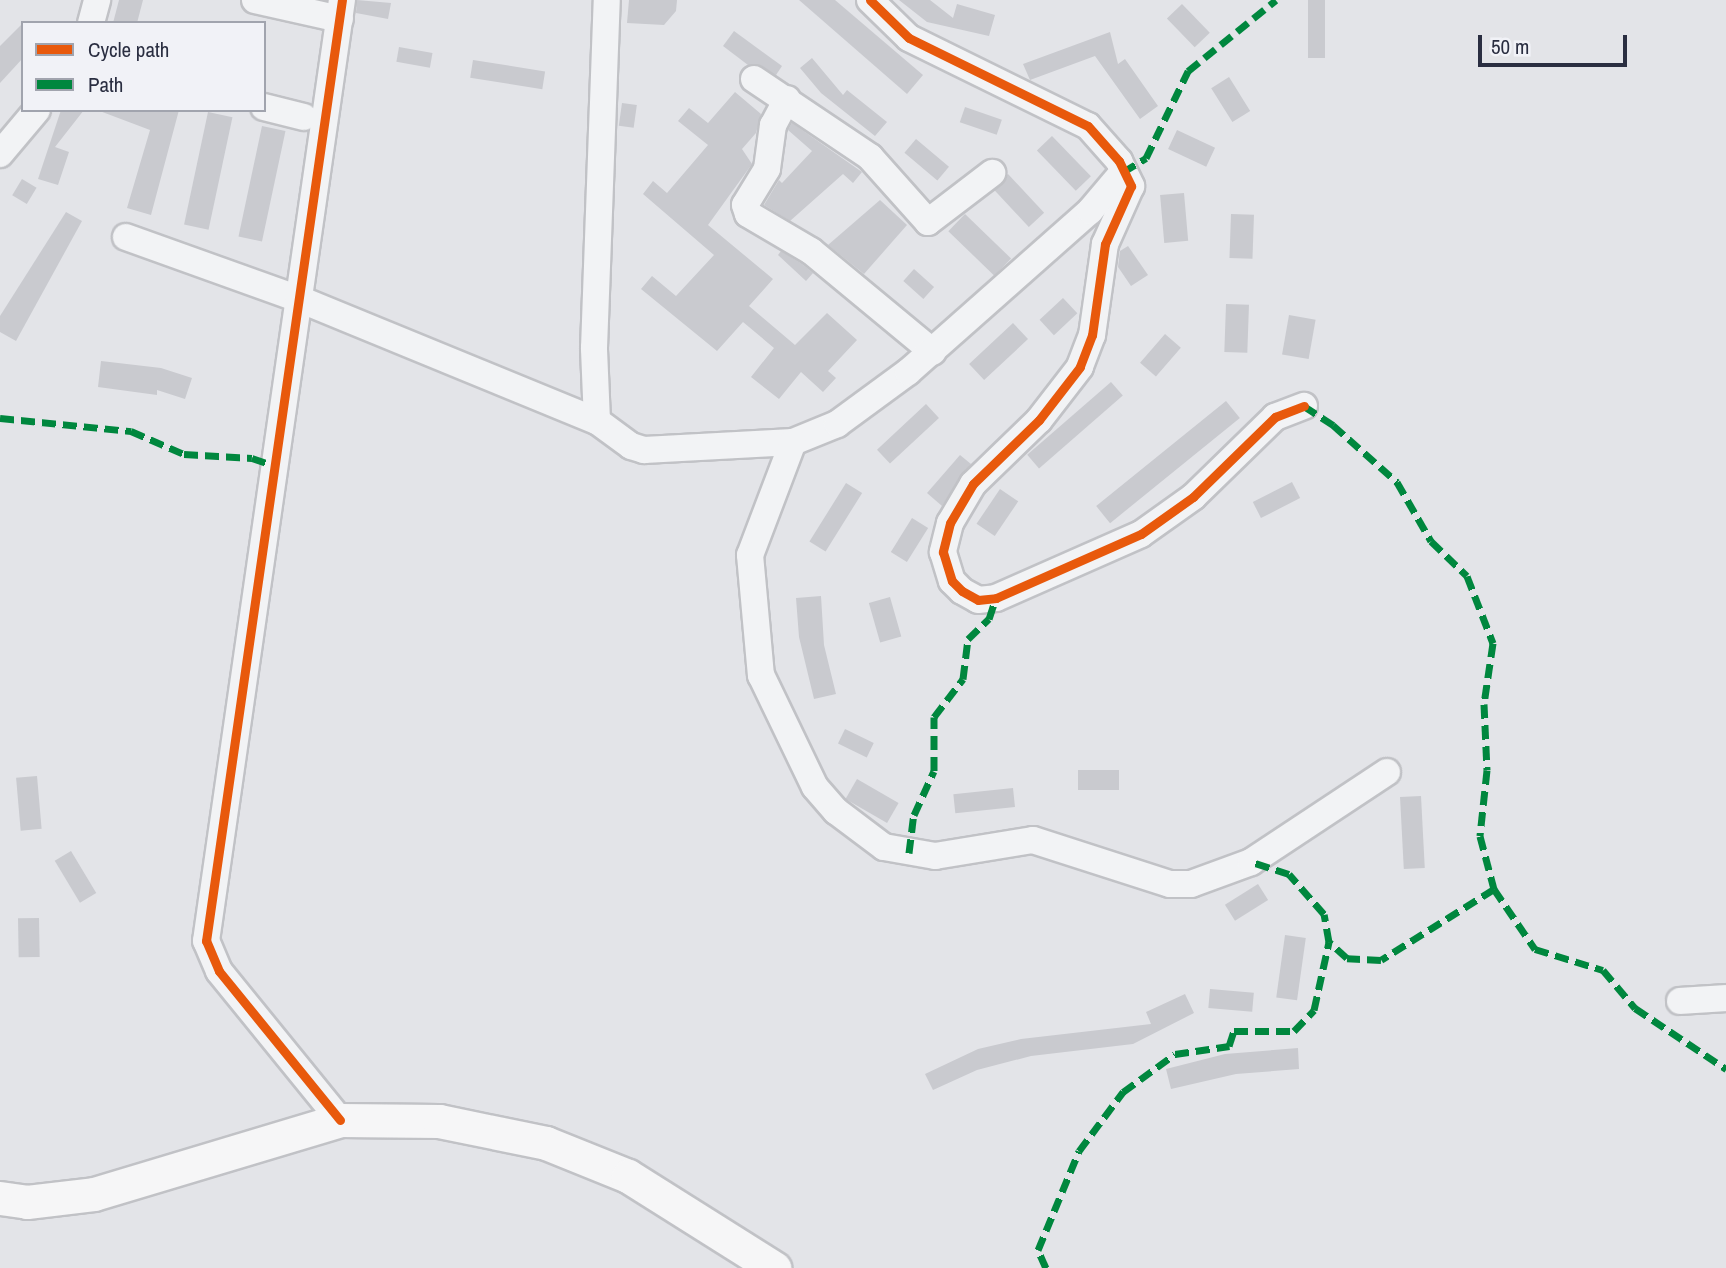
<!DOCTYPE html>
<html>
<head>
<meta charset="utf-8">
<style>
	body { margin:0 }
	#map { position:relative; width:1726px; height:1268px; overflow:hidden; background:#e3e4e8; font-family:"Archivo Narrow",sans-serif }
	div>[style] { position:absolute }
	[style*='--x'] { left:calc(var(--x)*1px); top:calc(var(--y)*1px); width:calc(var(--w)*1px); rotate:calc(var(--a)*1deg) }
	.building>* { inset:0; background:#c9cacf; transform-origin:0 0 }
	.roads { filter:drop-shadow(2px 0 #c1c2c6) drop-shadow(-2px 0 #c1c2c6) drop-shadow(0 2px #c1c2c6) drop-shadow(0 -2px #c1c2c6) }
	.minor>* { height:26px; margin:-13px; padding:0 13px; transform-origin:13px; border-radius:13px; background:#f2f3f5 }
	.major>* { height:33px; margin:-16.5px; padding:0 16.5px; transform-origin:16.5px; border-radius:16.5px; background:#f6f6f7 }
	.quiet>* { height:7px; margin-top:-3.5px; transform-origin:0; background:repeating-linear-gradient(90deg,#00873e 0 14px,transparent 0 21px) }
	.cycleway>* { height:9px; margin:-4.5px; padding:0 4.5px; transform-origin:4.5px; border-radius:4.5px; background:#e8590c }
	span { translate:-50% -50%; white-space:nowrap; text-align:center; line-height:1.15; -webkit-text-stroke:5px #f1f2f7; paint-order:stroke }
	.legend { position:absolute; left:21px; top:21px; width:245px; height:91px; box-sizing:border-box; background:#f1f2f7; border:2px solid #a1a4ae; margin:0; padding:9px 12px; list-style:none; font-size:21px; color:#2a2e41 }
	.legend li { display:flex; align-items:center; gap:14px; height:35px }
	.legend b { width:35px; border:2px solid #a1a4ae }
	.scale { position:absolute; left:1478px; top:35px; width:149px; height:32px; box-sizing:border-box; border:4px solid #2a2e41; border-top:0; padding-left:9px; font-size:21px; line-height:24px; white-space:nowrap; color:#2a2e41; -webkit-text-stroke:5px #f1f2f7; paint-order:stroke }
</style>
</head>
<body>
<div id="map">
	<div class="building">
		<i style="clip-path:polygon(119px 0,143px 0,137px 23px,113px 23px)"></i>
		<i style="clip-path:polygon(357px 0,391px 3px,388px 19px,356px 13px)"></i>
		<i style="clip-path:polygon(629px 0,677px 0,676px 11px,664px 25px,627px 23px)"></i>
		<i style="clip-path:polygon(799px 0,835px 0,923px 75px,907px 94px)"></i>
		<i style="clip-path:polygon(899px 0,930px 0,953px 18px,957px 4px,995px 15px,989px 36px,927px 22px)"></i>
		<i style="left:1308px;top:0;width:17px;height:58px"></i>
		<i style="left:1182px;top:4px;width:40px;height:21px;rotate:46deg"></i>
		<i style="clip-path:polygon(23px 23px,23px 58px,0 83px,0 46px)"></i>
		<i style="clip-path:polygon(734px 31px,782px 66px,776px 75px,748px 65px,723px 46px)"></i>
		<i style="clip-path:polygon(1110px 32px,1118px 64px,1125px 59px,1158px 106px,1140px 119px,1095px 56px,1030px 80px,1023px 64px)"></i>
		<i style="left:399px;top:47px;width:34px;height:15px;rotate:10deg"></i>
		<i style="clip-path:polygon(812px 58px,843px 95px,847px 90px,887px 122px,875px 136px,821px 93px,800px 68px)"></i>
		<i style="left:473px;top:60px;width:73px;height:18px;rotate:9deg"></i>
		<i style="left:1229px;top:77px;width:40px;height:21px;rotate:58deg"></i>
		<i style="clip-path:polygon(735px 92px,761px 114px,756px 133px,742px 149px,752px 164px,708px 225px,773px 279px,749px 306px,795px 345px,827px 313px,857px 340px,828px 371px,836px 378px,823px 392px,801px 372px,779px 399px,751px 377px,774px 348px,743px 322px,717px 351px,641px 289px,652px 276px,676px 296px,714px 255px,643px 194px,653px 181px,667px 193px,708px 145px,678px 121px,689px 108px,708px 123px)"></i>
		<i style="left:622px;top:103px;width:15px;height:23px;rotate:8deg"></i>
		<i style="left:965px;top:107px;width:39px;height:16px;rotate:19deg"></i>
		<i style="clip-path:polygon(61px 110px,84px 110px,55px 147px,69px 152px,58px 185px,38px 179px)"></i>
		<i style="clip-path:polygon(97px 110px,179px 110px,151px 215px,127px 208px,150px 130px)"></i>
		<i style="left:208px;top:112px;width:25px;height:115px;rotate:12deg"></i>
		<i style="clip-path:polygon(792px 123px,862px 172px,853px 183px,843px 174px,790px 221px,764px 205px,779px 180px,782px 183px,812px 151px,788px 130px)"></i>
		<i style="left:262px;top:126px;width:24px;height:113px;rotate:12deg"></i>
		<i style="left:1177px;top:130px;width:42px;height:21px;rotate:25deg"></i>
		<i style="left:1052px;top:136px;width:56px;height:21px;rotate:46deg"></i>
		<i style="left:916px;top:139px;width:43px;height:18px;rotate:40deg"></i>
		<i style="left:1008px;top:174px;width:53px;height:21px;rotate:47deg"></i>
		<i style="left:22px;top:179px;width:17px;height:19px;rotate:31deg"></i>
		<i style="left:1184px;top:193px;width:48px;height:24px;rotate:85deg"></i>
		<i style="clip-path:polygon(880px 200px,907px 225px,864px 274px,828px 245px)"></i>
		<i style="clip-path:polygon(66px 212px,82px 221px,16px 341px,0 332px,0 316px)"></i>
		<i style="left:965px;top:214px;width:64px;height:24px;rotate:44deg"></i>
		<i style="left:1231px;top:214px;width:23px;height:44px;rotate:2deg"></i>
		<i style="clip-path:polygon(1128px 246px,1148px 275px,1131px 286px,1118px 267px,1120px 251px)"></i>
		<i style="clip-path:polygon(781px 251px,802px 264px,813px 273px,806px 281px,778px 255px)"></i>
		<i style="left:914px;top:269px;width:27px;height:16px;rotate:42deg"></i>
		<i style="left:1063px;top:298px;width:21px;height:32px;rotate:47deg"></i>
		<i style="left:1226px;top:304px;width:23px;height:48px;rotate:2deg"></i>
		<i style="left:1289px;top:315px;width:27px;height:40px;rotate:10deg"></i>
		<i style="left:1013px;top:323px;width:22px;height:60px;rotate:47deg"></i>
		<i style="left:1165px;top:334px;width:21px;height:38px;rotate:41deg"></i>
		<i style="clip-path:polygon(101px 361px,161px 368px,192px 378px,185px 399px,157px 390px,157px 395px,98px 387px)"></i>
		<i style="left:1111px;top:382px;width:18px;height:111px;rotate:49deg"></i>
		<i style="left:1226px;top:401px;width:22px;height:167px;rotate:51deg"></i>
		<i style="left:926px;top:404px;width:19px;height:67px;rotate:47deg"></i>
		<i style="clip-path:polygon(960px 455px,971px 464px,942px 506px,927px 493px)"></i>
		<i style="left:1292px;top:482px;width:18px;height:44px;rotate:63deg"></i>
		<i style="left:846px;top:483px;width:19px;height:69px;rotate:32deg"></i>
		<i style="left:1000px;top:489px;width:22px;height:42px;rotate:34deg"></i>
		<i style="left:912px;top:518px;width:19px;height:40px;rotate:32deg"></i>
		<i style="clip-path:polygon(821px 596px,824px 645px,836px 694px,814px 699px,799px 637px,796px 598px)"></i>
		<i style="left:890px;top:597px;width:41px;height:22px;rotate:74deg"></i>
		<i style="left:845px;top:729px;width:32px;height:16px;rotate:26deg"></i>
		<i style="left:1078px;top:770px;width:41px;height:20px"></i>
		<i style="left:37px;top:776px;width:53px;height:21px;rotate:85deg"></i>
		<i style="left:857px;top:779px;width:48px;height:23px;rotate:30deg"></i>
		<i style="left:1013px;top:788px;width:19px;height:60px;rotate:84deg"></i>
		<i style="left:1421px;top:796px;width:72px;height:21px;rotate:87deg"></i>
		<i style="left:71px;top:851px;width:49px;height:19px;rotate:59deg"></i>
		<i style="left:1258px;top:884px;width:19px;height:39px;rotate:58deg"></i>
		<i style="left:39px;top:918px;width:39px;height:21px;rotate:89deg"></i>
		<i style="left:1285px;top:935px;width:21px;height:63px;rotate:8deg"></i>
		<i style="left:1210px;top:989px;width:44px;height:19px;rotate:5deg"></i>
		<i style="clip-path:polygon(1185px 994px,1194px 1013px,1133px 1044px,1031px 1056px,977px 1070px,933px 1090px,925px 1074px,978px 1049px,1021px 1039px,1151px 1024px,1146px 1012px)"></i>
		<i style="clip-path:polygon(1298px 1048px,1299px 1069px,1236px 1074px,1171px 1089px,1166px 1069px,1225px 1054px)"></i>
	</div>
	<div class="roads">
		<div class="minor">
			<i style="--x:255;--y:0;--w:87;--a:12.6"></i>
			<i style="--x:870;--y:0;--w:54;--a:44.3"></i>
			<i style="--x:909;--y:38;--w:199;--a:26.2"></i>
			<i style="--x:1088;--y:126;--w:47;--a:48.5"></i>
			<i style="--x:1119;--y:161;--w:28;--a:64"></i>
			<i style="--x:1131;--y:186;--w:64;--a:114.1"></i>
			<i style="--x:1105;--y:244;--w:92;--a:98.1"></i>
			<i style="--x:1092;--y:335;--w:34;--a:111"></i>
			<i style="--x:1080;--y:367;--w:67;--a:127.7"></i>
			<i style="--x:1039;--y:420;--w:92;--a:135.9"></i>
			<i style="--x:973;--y:484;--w:45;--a:120.5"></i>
			<i style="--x:950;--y:523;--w:30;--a:104"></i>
			<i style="--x:943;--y:552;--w:30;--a:73"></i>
			<i style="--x:952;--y:581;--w:14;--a:45"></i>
			<i style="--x:962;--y:591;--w:18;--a:29"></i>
			<i style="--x:978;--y:600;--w:18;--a:-6"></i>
			<i style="--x:996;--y:598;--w:158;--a:-23.8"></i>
			<i style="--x:1141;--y:534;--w:64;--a:-35.4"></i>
			<i style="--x:1193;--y:497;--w:115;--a:-44.3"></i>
			<i style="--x:1275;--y:417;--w:31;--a:-21"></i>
			<i style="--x:91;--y:23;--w:24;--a:-75"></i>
			<i style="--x:754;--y:79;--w:140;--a:33.9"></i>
			<i style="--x:870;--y:157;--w:87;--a:48.3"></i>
			<i style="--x:928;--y:222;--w:81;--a:-37.4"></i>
			<i style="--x:787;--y:99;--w:30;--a:118"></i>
			<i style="--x:773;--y:125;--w:44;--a:97.8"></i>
			<i style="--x:767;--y:169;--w:42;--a:121.4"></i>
			<i style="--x:745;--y:205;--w:9;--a:72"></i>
			<i style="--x:748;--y:214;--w:73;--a:30.4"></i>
			<i style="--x:811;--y:251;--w:158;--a:39.6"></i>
			<i style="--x:264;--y:107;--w:41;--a:14"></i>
			<i style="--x:0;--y:154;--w:57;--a:-49.9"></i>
			<i style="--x:126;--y:237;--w:184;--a:19.7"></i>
			<i style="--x:299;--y:299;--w:322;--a:22.3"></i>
			<i style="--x:597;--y:421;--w:42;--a:36.3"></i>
			<i style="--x:631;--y:446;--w:14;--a:17"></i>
			<i style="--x:644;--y:450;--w:149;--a:-3.1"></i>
			<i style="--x:793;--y:442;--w:48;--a:-22.2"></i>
			<i style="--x:837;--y:424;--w:88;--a:-36.2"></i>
			<i style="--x:908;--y:372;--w:243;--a:-41.5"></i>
			<i style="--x:1090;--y:211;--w:51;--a:-49.8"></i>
			<i style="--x:597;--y:421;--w:73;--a:-92.4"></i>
			<i style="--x:594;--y:348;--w:348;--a:-87.9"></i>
			<i style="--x:793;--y:442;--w:121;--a:110.8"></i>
			<i style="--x:750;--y:555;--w:121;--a:84.8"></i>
			<i style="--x:761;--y:675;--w:124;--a:64.3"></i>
			<i style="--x:815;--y:787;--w:32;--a:49"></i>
			<i style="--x:836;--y:811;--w:60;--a:36.9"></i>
			<i style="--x:884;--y:847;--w:52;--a:10"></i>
			<i style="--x:935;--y:856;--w:99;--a:-9.3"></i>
			<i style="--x:1033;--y:840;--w:144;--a:17.8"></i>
			<i style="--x:1170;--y:884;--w:21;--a:0"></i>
			<i style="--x:1191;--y:884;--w:64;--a:-20.1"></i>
			<i style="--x:1251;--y:862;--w:163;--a:-33.5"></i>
			<i style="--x:1680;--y:1001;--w:46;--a:-3.7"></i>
			<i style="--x:340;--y:1120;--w:192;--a:-129.1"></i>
			<i style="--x:219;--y:971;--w:33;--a:-113"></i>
			<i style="--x:206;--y:941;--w:951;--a:-81.78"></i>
		</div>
		<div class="major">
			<i style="--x:0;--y:1198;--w:27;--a:8"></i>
			<i style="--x:27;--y:1202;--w:67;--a:-6.8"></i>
			<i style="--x:94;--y:1194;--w:257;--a:-16.7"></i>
			<i style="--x:340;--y:1120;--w:99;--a:0.6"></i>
			<i style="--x:439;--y:1121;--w:109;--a:11.6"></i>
			<i style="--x:546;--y:1143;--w:88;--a:21.9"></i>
			<i style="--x:628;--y:1176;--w:173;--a:32.2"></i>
		</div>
	</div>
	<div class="quiet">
		<i style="--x:1123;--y:172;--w:27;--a:-31"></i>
		<i style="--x:1146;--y:158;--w:97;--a:-64.2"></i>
		<i style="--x:1188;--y:71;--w:113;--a:-38.9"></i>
		<i style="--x:1304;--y:406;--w:35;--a:33"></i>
		<i style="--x:1333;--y:425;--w:86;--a:41.7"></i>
		<i style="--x:1397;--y:482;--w:68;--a:60"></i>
		<i style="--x:1431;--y:541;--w:50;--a:44.2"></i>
		<i style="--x:1467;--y:576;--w:72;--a:68.8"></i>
		<i style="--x:1493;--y:643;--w:62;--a:98.4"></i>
		<i style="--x:1484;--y:704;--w:66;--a:87.4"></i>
		<i style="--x:1487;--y:770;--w:66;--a:96.1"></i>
		<i style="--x:1480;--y:836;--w:55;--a:75.2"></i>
		<i style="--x:1494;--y:889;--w:133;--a:147.9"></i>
		<i style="--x:1381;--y:960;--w:34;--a:-177"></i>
		<i style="--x:1347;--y:958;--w:24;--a:-138"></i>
		<i style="--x:0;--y:418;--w:132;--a:5.7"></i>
		<i style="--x:131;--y:431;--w:58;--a:23.5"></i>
		<i style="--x:184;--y:454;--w:68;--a:3.4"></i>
		<i style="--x:252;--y:458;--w:24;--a:19"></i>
		<i style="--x:909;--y:853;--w:38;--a:-83"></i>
		<i style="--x:914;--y:815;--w:48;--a:-65.6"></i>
		<i style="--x:934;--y:771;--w:54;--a:-90"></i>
		<i style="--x:934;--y:717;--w:48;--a:-52.7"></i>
		<i style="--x:963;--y:679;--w:40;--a:-82.9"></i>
		<i style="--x:968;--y:639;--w:29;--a:-44"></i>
		<i style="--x:989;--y:619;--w:22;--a:-72"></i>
		<i style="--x:1494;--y:889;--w:73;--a:55.7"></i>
		<i style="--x:1535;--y:949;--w:71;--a:17.2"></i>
		<i style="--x:1603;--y:970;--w:50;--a:49.9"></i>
		<i style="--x:1635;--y:1008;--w:110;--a:33.8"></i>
		<i style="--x:1046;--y:1268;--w:20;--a:-114"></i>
		<i style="--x:1038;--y:1250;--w:107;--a:-67.5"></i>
		<i style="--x:1079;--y:1151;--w:74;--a:-53.3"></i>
		<i style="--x:1123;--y:1092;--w:64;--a:-36.2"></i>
		<i style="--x:1175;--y:1054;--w:55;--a:-8.4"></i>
		<i style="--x:1229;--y:1046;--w:16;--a:-72"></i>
		<i style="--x:1234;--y:1031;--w:60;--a:0"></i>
		<i style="--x:1294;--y:1031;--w:29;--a:-46"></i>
		<i style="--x:1314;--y:1010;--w:70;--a:-77.6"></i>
		<i style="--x:1329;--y:942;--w:28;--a:-100"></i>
		<i style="--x:1324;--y:914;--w:53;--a:-131.2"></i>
		<i style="--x:1289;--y:874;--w:40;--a:-162"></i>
	</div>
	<div class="cycleway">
		<i style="--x:870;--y:0;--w:54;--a:44.3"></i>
		<i style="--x:909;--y:38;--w:199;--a:26.2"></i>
		<i style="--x:1088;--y:126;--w:47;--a:48.5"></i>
		<i style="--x:1119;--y:161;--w:28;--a:64"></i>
		<i style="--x:1131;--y:186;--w:64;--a:114.1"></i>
		<i style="--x:1105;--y:244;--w:92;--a:98.1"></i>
		<i style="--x:1092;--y:335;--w:34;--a:111"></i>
		<i style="--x:1080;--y:367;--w:67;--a:127.7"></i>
		<i style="--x:1039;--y:420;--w:92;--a:135.9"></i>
		<i style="--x:973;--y:484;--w:45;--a:120.5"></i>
		<i style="--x:950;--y:523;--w:30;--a:104"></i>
		<i style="--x:943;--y:552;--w:30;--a:73"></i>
		<i style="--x:952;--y:581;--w:14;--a:45"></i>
		<i style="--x:962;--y:591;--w:18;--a:29"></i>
		<i style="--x:978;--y:600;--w:18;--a:-6"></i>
		<i style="--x:996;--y:598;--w:158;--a:-23.8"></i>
		<i style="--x:1141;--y:534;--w:64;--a:-35.4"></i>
		<i style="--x:1193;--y:497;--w:115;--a:-44.3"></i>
		<i style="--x:1275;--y:417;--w:31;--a:-21"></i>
		<i style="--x:340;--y:1120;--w:192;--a:-129.1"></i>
		<i style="--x:219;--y:971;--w:33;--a:-113"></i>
		<i style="--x:206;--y:941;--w:951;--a:-81.78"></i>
	</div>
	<ul class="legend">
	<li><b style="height:9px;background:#e8590c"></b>Cycle path</li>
	<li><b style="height:9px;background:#00873e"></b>Path</li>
	</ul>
	<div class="scale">50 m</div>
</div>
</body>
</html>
